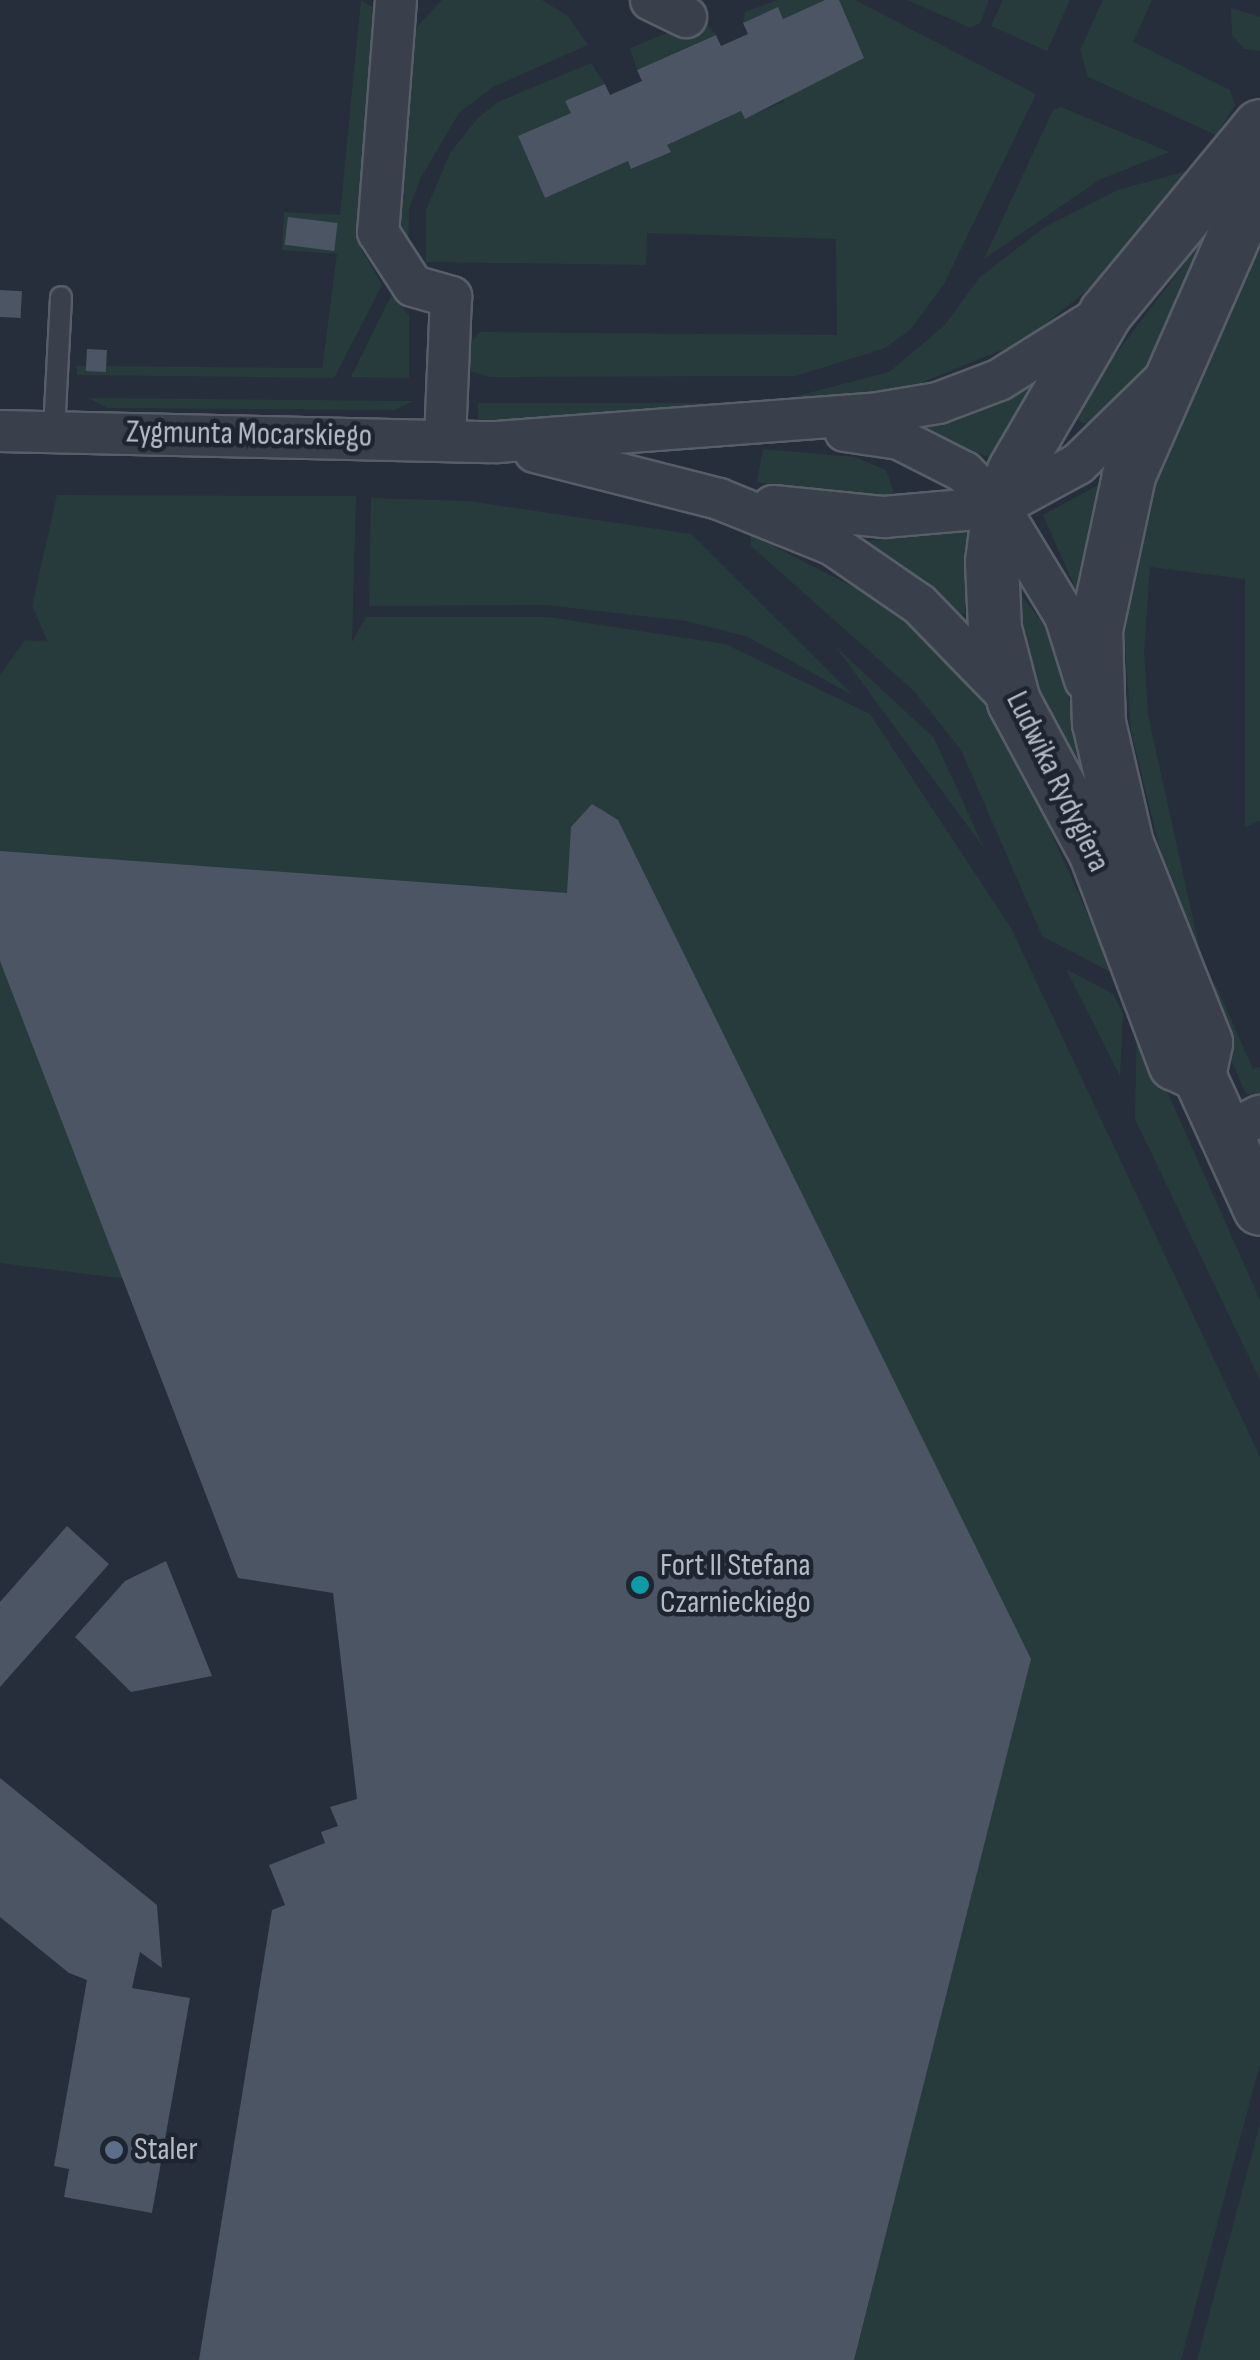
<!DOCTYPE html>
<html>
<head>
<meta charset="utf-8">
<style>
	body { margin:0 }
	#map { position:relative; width:1260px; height:2360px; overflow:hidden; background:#252e3a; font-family:"Sofia Sans Condensed",sans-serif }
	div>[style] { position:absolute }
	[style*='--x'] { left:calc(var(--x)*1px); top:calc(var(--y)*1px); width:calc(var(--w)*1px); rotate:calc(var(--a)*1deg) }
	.green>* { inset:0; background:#283b3c; transform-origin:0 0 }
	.building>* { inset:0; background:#4b5563; transform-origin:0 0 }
	.roads { filter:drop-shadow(2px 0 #575e69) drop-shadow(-2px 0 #575e69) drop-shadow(0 2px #575e69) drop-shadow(0 -2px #575e69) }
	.service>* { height:20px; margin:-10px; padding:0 10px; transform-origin:10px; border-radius:10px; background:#39404b }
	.minor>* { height:40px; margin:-20px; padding:0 20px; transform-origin:20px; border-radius:20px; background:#39404b }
	.tertiary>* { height:52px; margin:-26px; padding:0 26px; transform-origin:26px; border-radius:26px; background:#39404b }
	.dots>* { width:28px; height:28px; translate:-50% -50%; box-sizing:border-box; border:5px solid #1e2530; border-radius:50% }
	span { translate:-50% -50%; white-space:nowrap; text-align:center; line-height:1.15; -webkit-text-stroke:9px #1e2530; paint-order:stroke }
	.street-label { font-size:32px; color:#b4bbc6 }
	.poi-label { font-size:32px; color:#b4bbc6 }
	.left { translate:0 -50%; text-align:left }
</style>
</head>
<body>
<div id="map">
	<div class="green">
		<i style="clip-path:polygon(361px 0,375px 9px,377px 38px,358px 243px,382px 285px,334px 378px,77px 375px,76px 366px,322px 368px,337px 254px,282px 250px,284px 212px,340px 215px)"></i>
		<i style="clip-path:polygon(442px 0,542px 0,568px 16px,588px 45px,493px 87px,459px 113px,420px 179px,409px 209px,408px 250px,396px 224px,414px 30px)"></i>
		<i style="clip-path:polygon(778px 0,825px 0,783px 19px,778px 8px,743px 23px,745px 12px)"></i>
		<i style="clip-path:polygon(839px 0,855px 0,1036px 94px,944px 284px,910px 330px,885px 348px,796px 376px,490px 377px,469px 371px,471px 342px,480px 332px,837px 335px,836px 239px,647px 233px,646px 265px,426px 262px,426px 210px,450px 153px,477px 119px,498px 102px,591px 63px,605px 84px,566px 101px,571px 113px,518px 136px,545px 198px,628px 161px,632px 169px,670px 152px,667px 145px,741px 111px,745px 118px,783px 102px)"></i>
		<i style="clip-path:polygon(907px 0,989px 0,980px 23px,971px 28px)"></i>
		<i style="clip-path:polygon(1003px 0,1070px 0,1047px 51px,991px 26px)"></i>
		<i style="clip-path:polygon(1103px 0,1152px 0,1133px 42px,1230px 90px,1235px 105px,1216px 135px,1088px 77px,1080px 50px)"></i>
		<i style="clip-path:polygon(1231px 8px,1260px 17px,1260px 51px,1244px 49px,1232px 35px)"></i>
		<i style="clip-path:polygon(702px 19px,716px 35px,637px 70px,630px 48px)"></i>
		<i style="clip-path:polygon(1061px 107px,1169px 152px,1099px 180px,984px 259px,1053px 110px)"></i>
		<i style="clip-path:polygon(1197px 168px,1122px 262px,1024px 341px,898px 392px,766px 404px,889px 372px,944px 326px,980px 277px,1045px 227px,1118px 190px)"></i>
		<i style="clip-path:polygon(1209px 232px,1165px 355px,1095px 423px,1082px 423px,1076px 417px,1079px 402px)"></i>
		<i style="clip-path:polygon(1260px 236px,1260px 821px,1245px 827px,1245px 579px,1150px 567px,1144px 650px,1148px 715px,1199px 946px,1185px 952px,1131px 731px,1123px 616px,1139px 515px)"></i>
		<i style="clip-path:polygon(391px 296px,409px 315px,409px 378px,351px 377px)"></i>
		<i style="clip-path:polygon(1025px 385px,1038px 393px,992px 459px,930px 434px,927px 426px)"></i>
		<i style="clip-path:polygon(88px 398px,413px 401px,395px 410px,107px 408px)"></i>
		<i style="left:478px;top:403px;width:239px;height:19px"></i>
		<i style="clip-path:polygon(763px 449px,855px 457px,886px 470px,894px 493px,875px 502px,757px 482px)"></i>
		<i style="clip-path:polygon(1104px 482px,1087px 587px,1076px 590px,1043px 515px)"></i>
		<i style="clip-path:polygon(57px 495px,356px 496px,352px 642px,366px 617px,548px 617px,725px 644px,870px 714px,1011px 928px,1260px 1457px,1260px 2064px,1181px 2360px,202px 2360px,475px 1729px,127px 1279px,0 1263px,0 675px,25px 640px,48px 642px,32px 606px)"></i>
		<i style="clip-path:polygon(371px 498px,468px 501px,691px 534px,854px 696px,748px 637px,687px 621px,545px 605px,369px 606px)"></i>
		<i style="clip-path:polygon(967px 532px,965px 613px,957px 616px,867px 548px,866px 541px)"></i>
		<i style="clip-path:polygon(750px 534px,879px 600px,953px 663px,989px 711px,1031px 787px,1114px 974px,1042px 936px,961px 750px,914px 691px,751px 546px)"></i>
		<i style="clip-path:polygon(1020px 594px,1046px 627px,1063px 672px,1092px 798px,1025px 680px,1014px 596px)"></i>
		<i style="clip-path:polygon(835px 646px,934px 738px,984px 848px)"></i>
		<i style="clip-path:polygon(1066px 969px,1113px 994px,1123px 1013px,1120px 1076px)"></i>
		<i style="clip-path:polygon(1216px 985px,1253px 1069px,1260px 1067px,1260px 1093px,1246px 1094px,1201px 992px)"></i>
		<i style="clip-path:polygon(1137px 1024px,1260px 1300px,1260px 1380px,1135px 1119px)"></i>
		<i style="clip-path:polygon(1260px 2124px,1260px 2360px,1197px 2360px)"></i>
	</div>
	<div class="building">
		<i style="clip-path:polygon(825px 0,839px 0,864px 58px,745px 119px,741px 111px,667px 145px,671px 152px,631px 169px,628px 161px,545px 198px,518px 136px,571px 113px,565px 101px,605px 84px,610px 95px,642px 81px,637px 70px,716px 35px,721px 46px,748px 34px,743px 23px,778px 7px,783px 19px)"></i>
		<i style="left:288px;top:217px;width:50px;height:28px;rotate:7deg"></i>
		<i style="left:0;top:290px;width:22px;height:27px;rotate:3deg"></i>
		<i style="left:87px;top:349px;width:20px;height:22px;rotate:3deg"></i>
		<i style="clip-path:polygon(592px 804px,618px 820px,1031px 1659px,854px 2360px,199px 2360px,272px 1910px,285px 1905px,269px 1865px,325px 1843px,321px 1832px,338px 1826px,330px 1807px,357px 1799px,333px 1593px,238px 1578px,0 961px,0 851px,567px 893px,571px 827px)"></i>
		<i style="clip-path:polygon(67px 1526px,109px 1564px,0 1687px,0 1602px)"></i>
		<i style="clip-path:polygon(166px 1561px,212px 1676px,131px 1692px,75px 1637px,125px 1581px)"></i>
		<i style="clip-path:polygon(0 1778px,157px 1905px,162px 1968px,140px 1952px,132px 1988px,190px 1998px,152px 2213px,64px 2197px,69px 2169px,54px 2166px,87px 1980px,69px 1973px,0 1917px)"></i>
	</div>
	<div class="roads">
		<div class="service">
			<i style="--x:54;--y:431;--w:134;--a:-87"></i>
		</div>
		<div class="minor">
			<i style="--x:396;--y:0;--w:233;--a:94.4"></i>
			<i style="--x:378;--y:232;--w:64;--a:57.1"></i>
			<i style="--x:413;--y:286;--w:40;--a:16"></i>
			<i style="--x:451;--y:297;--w:143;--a:92.4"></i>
			<i style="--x:651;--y:0;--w:39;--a:26"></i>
			<i style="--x:0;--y:431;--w:497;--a:1.3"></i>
			<i style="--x:497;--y:442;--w:376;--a:-4.3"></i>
			<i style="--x:872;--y:414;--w:67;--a:-9.5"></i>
			<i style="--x:938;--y:403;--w:65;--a:-20.7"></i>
			<i style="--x:999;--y:380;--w:120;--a:-32.1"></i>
			<i style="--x:845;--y:431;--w:55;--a:8.4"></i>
			<i style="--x:899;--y:439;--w:73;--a:26.9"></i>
			<i style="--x:964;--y:472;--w:49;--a:45"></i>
			<i style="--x:999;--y:507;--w:127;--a:58.8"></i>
			<i style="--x:1065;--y:616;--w:67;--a:72.6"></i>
			<i style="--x:535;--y:452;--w:190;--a:14.3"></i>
			<i style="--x:719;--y:499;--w:123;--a:22"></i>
			<i style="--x:833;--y:545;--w:104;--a:34.5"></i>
			<i style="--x:919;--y:604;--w:129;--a:45.9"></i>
			<i style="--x:773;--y:506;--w:112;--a:5.7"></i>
			<i style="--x:884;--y:517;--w:115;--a:-5"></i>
			<i style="--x:999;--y:507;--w:90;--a:-28.6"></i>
			<i style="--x:1078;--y:464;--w:119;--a:-44.3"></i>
			<i style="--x:1226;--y:1133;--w:38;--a:-27"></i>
		</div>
		<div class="tertiary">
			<i style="--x:1260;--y:177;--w:326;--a:113.7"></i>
			<i style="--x:1129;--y:476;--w:157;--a:102.1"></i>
			<i style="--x:1096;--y:630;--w:93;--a:88.2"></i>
			<i style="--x:1099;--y:723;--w:124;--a:77"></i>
			<i style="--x:1127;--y:844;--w:214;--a:68.3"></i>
			<i style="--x:1206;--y:1043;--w:33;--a:102"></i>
			<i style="--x:1199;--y:1075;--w:147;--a:65.5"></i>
			<i style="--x:1199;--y:1075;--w:26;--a:-155"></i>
			<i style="--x:1175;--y:1064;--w:224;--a:-110.6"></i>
			<i style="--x:1096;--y:854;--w:173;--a:-118.3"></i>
			<i style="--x:1014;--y:702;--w:75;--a:-104.6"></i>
			<i style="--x:995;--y:629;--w:67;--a:-92.6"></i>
			<i style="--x:992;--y:562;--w:55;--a:-82.7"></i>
			<i style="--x:999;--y:507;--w:39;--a:-67"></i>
			<i style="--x:1014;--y:471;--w:183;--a:-59.8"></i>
			<i style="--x:1106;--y:313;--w:242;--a:-50.5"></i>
		</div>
	</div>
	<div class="dots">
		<i style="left:640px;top:1585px;background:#0f9aa8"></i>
		<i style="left:114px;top:2150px;background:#5c6f8a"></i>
	</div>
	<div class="street-label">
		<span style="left:249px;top:435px;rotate:1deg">Zygmunta Mocarskiego</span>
		<span style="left:1057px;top:782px;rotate:64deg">Ludwika Rydygiera</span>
	</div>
	<div class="poi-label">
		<span class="left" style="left:660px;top:1585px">Fort II Stefana<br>Czarnieckiego</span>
		<span class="left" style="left:134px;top:2150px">Staler</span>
	</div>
</div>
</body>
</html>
